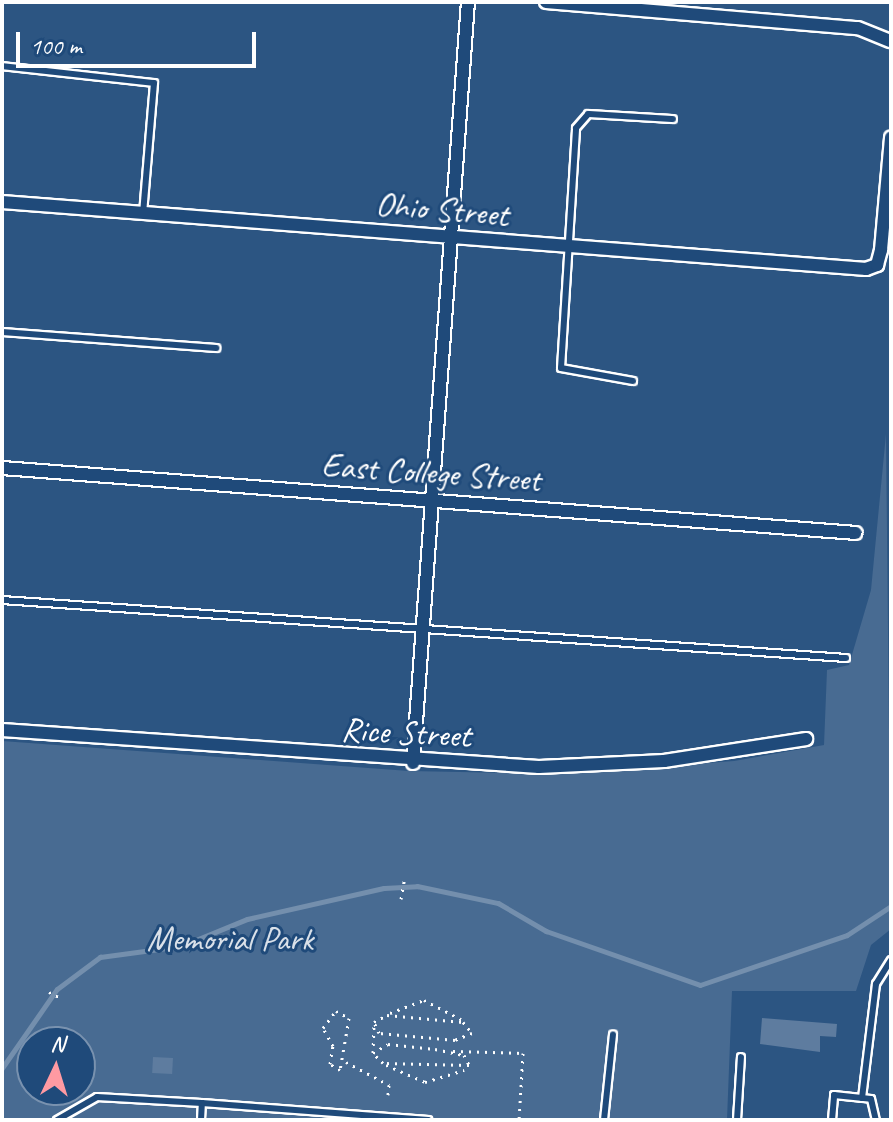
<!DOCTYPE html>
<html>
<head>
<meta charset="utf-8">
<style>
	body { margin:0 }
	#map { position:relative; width:893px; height:1122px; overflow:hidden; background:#2c5582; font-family:Caveat,sans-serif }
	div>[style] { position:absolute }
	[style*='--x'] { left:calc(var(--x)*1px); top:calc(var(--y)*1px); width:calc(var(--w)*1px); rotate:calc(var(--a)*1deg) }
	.green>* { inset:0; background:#486b92 }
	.stream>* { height:5px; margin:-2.5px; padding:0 2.5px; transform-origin:2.5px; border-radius:2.5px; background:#748fad }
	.building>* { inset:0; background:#5e7c9f; transform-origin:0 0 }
	.path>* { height:3px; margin-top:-1.5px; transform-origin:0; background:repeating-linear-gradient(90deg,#fff 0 2px,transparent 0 8px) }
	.roads { filter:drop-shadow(2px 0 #fff) drop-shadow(-2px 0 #fff) drop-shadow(0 2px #fff) drop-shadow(0 -2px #fff) }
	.lane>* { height:6px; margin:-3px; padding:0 3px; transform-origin:3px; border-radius:3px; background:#1f4a7a }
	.street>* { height:12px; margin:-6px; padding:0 6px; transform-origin:6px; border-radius:6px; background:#1f4a7a }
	span { translate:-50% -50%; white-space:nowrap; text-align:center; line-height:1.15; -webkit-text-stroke:6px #1f4a7a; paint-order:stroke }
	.street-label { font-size:34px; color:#fff }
	.park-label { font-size:34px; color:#dae1e9 }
	.frame { position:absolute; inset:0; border:4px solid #fff; pointer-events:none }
	.north { position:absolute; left:16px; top:1026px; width:80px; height:80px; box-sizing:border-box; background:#1f4a7a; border:2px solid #7992af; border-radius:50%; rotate:4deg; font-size:22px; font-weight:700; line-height:32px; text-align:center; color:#fff }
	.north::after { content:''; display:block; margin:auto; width:28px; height:36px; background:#ff9aa2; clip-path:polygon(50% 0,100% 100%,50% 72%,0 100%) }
	.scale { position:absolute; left:16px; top:32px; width:240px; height:36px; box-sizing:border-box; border:4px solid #fff; border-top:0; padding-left:10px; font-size:24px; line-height:28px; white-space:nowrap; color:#fff; -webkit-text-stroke:6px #1f4a7a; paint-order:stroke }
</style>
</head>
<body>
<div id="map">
	<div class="green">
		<i style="clip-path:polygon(evenodd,886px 434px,891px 929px,871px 945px,856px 991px,732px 991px,727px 1120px,2px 1120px,2px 741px,409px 771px,560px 774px,734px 761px,824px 745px,827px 670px,849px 665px,871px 590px,886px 434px,32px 1042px,80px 1042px,80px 1090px,32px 1090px,32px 1042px)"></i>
	</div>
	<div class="stream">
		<i style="--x:2;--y:1068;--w:96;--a:-55.2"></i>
		<i style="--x:57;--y:989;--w:54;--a:-36.7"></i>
		<i style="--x:100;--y:957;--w:82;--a:-7.7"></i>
		<i style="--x:181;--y:946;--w:71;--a:-22.2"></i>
		<i style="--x:247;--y:919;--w:140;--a:-12.8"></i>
		<i style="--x:384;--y:888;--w:33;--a:-3"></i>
		<i style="--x:417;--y:886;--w:83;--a:11.9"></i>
		<i style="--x:498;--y:903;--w:56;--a:30.3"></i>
		<i style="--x:546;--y:931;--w:163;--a:19.3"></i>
		<i style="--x:700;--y:985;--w:155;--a:-18.8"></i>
		<i style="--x:847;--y:935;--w:53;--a:-33.4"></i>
	</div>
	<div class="building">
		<i style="clip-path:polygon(762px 1018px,837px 1024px,836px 1037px,820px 1036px,820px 1052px,760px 1044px)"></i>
		<i style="left:153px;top:1057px;width:20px;height:16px;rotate:3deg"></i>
	</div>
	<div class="path">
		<i style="--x:401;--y:899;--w:22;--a:-80"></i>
		<i style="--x:49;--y:992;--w:11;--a:27"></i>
		<i style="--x:336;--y:1011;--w:15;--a:28"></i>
		<i style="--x:349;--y:1018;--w:53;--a:99.8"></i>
		<i style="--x:340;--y:1070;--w:12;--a:-149"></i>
		<i style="--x:330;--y:1064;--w:18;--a:-81"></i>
		<i style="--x:333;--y:1046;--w:21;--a:-119"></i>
		<i style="--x:323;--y:1028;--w:21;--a:-53"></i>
		<i style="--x:390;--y:1013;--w:36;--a:-21"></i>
		<i style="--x:424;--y:1000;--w:47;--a:27.6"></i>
		<i style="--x:387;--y:1015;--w:76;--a:5.3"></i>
		<i style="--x:463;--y:1022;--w:14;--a:51"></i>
		<i style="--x:472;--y:1033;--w:18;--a:158"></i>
		<i style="--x:455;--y:1040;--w:76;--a:-174.7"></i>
		<i style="--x:379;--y:1033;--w:12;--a:-114"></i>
		<i style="--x:374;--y:1022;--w:15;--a:-28"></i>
		<i style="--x:453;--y:1051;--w:70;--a:1.6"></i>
		<i style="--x:523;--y:1053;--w:67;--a:93.4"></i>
		<i style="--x:373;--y:1053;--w:17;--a:-31"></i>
		<i style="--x:388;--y:1044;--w:47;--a:6.1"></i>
		<i style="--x:435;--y:1049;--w:30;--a:12"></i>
		<i style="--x:464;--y:1055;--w:11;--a:63"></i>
		<i style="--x:469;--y:1065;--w:86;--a:-178.7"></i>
		<i style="--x:383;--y:1063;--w:14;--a:-135"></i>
		<i style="--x:373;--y:1053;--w:27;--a:-88"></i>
		<i style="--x:346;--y:1062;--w:49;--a:28.1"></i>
		<i style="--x:389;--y:1085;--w:10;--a:96"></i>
		<i style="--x:386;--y:1065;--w:43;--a:23.6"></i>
		<i style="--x:425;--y:1082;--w:41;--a:-17.1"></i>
	</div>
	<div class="roads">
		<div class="lane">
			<i style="--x:2;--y:66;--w:153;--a:6.4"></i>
			<i style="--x:154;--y:83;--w:130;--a:94.8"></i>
			<i style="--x:2;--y:332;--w:215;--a:4.3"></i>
			<i style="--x:633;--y:381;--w:73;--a:-169.8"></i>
			<i style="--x:561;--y:368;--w:240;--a:-86.4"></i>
			<i style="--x:576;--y:128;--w:18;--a:-49"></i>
			<i style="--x:588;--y:114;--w:85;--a:3.4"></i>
			<i style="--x:2;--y:600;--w:846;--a:3.93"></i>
			<i style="--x:862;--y:1098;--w:115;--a:-83"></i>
			<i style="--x:876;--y:984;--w:28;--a:-58"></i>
			<i style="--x:57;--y:1120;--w:46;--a:-29.9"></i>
			<i style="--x:97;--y:1097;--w:105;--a:3.3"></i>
			<i style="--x:201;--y:1120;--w:17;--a:-87"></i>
			<i style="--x:202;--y:1103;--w:227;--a:4.3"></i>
			<i style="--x:604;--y:1120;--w:86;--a:-84"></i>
			<i style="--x:737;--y:1120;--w:63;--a:-86.4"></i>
			<i style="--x:832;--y:1120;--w:25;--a:-85"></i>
			<i style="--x:834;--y:1095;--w:37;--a:6"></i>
			<i style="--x:871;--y:1099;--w:22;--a:77"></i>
		</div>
		<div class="street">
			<i style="--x:546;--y:2;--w:313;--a:4.8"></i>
			<i style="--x:858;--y:28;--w:35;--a:22"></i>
			<i style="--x:2;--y:202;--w:867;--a:4.43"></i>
			<i style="--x:866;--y:269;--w:12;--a:-20"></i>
			<i style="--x:877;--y:265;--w:16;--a:-75"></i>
			<i style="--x:881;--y:250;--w:113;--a:-84.9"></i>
			<i style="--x:2;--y:468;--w:856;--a:4.35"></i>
			<i style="--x:2;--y:730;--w:538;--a:3.94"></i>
			<i style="--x:539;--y:767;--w:125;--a:-2.7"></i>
			<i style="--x:664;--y:761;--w:144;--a:-8.8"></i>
			<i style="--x:413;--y:763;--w:763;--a:-85.87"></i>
		</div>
	</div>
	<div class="street-label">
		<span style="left:442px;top:209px;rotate:5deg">Ohio Street</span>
		<span style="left:431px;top:472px;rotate:4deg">East College Street</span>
		<span style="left:406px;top:732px;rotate:3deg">Rice Street</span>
	</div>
	<div class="park-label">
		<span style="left:230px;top:939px">Memorial Park</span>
	</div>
	<div class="frame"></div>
	<div class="north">N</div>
	<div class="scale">100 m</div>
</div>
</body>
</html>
